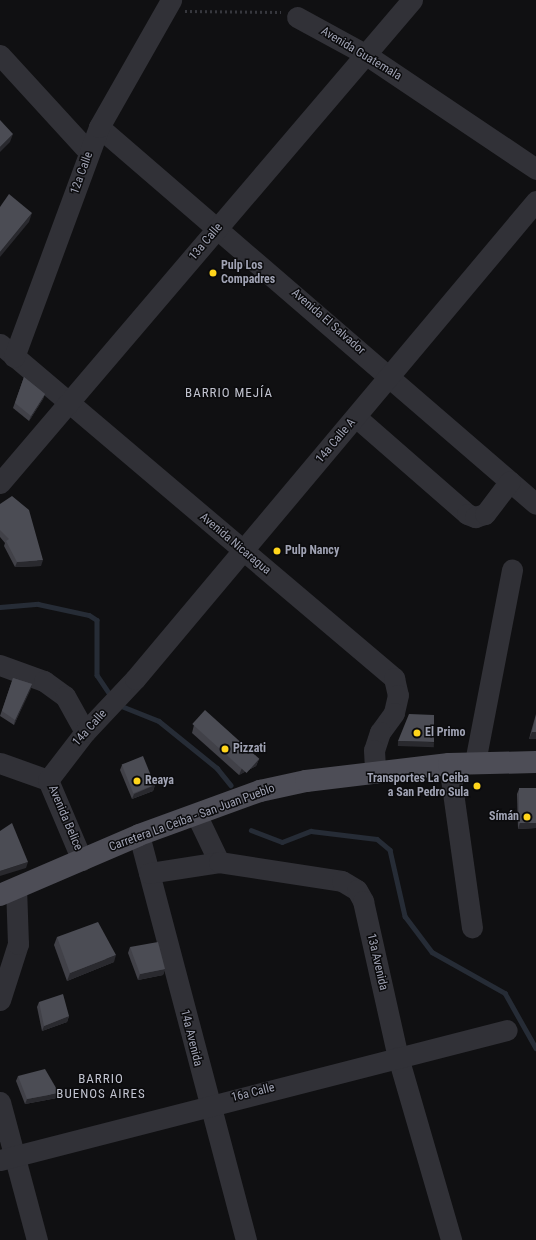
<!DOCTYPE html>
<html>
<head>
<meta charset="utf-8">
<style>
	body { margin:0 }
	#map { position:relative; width:536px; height:1240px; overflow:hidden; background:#101012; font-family:"Roboto Condensed",sans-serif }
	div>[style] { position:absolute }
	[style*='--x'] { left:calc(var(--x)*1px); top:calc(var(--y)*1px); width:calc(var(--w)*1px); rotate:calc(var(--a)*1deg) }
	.stream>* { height:4.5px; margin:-2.25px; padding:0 2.25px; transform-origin:2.25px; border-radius:2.25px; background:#262c36 }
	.path>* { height:2.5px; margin-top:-1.25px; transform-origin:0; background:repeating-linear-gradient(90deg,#37383e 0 2px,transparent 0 5px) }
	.minor>* { height:21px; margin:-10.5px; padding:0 10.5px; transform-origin:10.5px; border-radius:10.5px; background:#313137 }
	.major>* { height:22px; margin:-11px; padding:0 11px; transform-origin:11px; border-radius:11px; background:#4d4d56 }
	.wall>* { inset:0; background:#414148 }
	.shaded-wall>* { inset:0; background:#29292e; transform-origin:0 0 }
	.building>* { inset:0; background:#4b4c54; transform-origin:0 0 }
	.dots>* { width:11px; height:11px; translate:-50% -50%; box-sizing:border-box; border:2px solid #0b0b0d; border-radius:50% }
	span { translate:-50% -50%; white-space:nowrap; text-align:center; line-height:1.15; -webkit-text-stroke:3px #0b0b0d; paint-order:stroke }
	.street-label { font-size:12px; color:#a0a3b4 }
	.poi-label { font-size:12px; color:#a0a3b4; font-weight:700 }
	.left { translate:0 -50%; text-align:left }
	.right { translate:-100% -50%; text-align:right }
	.neighbourhood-label { font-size:13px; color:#c1c3cf; letter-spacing:1px }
</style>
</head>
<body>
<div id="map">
	<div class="stream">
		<i style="--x:0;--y:607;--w:38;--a:-5"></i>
		<i style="--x:38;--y:604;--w:52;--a:12.2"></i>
		<i style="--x:89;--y:615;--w:9;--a:32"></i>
		<i style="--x:97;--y:620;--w:55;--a:90"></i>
		<i style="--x:97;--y:675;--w:25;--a:56"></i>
		<i style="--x:119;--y:705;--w:43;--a:21.8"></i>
		<i style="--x:159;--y:721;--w:75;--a:39"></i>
		<i style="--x:217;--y:768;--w:22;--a:51"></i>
		<i style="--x:251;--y:830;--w:33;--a:21"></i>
		<i style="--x:282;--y:842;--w:31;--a:-21"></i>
		<i style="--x:311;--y:831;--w:66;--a:6.9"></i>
		<i style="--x:377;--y:839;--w:17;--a:40"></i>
		<i style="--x:390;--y:850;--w:68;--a:77.2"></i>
		<i style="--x:405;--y:916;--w:45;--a:53.1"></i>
		<i style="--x:432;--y:952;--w:84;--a:29.3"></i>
		<i style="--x:505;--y:993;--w:63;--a:60.6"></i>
	</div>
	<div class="path">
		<i style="--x:185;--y:11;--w:96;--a:0.6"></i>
	</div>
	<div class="minor">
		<i style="--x:297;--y:17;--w:77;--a:28.6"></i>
		<i style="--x:365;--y:54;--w:206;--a:33.9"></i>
		<i style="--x:0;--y:55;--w:132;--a:47.5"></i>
		<i style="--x:99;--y:127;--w:577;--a:40.78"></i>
		<i style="--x:0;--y:344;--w:517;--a:40.29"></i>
		<i style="--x:394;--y:678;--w:17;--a:77"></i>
		<i style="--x:398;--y:695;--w:18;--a:103"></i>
		<i style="--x:394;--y:713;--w:24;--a:126"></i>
		<i style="--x:380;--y:732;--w:19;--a:108"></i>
		<i style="--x:374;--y:750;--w:22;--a:87"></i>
		<i style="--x:14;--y:357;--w:245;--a:-69.7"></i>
		<i style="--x:99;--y:127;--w:146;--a:-60.4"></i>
		<i style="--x:356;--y:417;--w:147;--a:41.1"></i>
		<i style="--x:467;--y:514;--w:9;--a:21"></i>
		<i style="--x:475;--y:517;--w:10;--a:-17"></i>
		<i style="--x:485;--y:514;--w:41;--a:-52.9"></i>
		<i style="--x:0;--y:483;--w:635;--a:-49.54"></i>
		<i style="--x:0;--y:665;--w:47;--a:20"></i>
		<i style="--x:44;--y:681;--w:26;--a:36"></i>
		<i style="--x:65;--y:696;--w:41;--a:60.9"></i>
		<i style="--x:475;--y:762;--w:196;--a:-79.1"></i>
		<i style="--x:0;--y:763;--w:51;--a:19.5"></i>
		<i style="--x:48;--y:780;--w:87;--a:67"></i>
		<i style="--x:449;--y:764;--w:165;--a:82"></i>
		<i style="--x:48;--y:780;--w:61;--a:-52.4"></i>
		<i style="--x:85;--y:732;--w:73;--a:-46.7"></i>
		<i style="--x:135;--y:679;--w:624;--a:-50.01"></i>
		<i style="--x:196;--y:814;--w:53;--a:64.4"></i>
		<i style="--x:139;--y:835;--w:419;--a:75.2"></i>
		<i style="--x:149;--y:873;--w:71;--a:-8.9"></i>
		<i style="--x:219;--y:862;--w:124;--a:8.8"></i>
		<i style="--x:342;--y:881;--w:17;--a:31"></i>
		<i style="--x:357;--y:890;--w:13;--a:61"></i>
		<i style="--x:363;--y:901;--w:160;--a:77.4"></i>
		<i style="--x:398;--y:1057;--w:191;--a:73.8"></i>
		<i style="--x:0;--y:1000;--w:59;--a:-72.2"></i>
		<i style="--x:18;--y:944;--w:56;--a:-92"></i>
		<i style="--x:0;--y:1102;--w:143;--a:75"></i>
		<i style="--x:0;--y:1160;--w:523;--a:-14.38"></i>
	</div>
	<div class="major">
		<i style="--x:0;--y:895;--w:151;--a:-23.3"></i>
		<i style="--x:139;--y:835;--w:129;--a:-20"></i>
		<i style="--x:260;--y:791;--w:47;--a:-12.3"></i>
		<i style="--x:306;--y:781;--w:144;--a:-6.8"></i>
		<i style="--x:449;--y:764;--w:87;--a:-1.3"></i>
	</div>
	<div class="wall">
		<i style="clip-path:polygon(24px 377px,45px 394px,43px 399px,29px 421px,13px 408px)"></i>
		<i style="clip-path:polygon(0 504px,41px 566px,15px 567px,4px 546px,5px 543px,0 537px)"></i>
		<i style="clip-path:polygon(13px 678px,32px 684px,14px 725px,0 716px)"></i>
		<i style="clip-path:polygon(536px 714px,536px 739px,529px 739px)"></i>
		<i style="clip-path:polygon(194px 725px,259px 759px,256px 766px,239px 775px,192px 733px)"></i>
		<i style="clip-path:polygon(122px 765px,155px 785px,153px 791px,132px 799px,120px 770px)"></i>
		<i style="clip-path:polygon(536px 788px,536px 828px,518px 829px,517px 794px,519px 789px)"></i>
		<i style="clip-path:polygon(57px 937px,114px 962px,67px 981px,54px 945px)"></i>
		<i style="clip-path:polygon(130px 947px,165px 969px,163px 975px,138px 980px,128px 953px)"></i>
		<i style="clip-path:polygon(39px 1002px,69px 1016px,67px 1022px,42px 1031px,37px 1007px)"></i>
		<i style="clip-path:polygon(18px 1076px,57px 1098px,25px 1104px,16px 1081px)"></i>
	</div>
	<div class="shaded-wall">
		<i style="clip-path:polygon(13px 134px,10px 142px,0 152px,0 147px)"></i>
		<i style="clip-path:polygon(32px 213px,29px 222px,0 257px,0 252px)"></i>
		<i style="clip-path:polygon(45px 394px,43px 399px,29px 421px,31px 416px)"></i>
		<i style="clip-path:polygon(43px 560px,41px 566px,15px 567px,17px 562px)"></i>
		<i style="clip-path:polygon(32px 684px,31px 689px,14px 725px,15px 720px)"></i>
		<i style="clip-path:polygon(532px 732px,536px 732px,536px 739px,529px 739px)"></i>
		<i style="left:398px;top:741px;width:36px;height:5px;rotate:2deg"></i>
		<i style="clip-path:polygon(259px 759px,256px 766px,239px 775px,242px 768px)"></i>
		<i style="clip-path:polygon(155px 785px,153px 791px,132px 799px,134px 794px)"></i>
		<i style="clip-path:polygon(520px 823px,536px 823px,536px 828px,518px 829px)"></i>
		<i style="clip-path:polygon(28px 862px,26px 868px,0 876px,0 871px)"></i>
		<i style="clip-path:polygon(116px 955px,114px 962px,67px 981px,70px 973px)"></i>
		<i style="clip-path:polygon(165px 969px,163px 975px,138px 980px,140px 974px)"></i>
		<i style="clip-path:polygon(69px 1016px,67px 1022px,42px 1031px,44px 1026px)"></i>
		<i style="clip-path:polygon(59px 1093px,57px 1098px,25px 1104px,27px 1099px)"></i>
	</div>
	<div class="building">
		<i style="clip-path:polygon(0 120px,13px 134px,0 147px)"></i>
		<i style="clip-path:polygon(9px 194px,32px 213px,0 252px,0 207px)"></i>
		<i style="clip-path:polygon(24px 377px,45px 394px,31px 416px,15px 403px)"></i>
		<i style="clip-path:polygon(12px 496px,29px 510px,43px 560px,17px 562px,6px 541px,9px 539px,0 530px,0 504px)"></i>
		<i style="clip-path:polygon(13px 678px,32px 684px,15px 720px,2px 711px)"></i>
		<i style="left:205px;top:710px;width:73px;height:19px;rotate:42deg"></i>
		<i style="clip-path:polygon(409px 714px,434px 715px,434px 742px,398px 741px)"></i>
		<i style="clip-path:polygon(536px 716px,536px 732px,532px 732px)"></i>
		<i style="left:143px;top:756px;width:31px;height:23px;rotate:68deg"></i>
		<i style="left:536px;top:788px;width:35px;height:17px;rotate:90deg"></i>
		<i style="clip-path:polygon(12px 823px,28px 862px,0 871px,0 831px)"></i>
		<i style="clip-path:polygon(98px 922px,116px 955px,70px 973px,57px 937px)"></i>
		<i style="clip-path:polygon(158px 942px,165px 969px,140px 974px,130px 947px)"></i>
		<i style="clip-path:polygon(63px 994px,69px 1016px,44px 1026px,39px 1002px)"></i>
		<i style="clip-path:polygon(45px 1069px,59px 1093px,27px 1099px,18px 1076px)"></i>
	</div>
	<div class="dots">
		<i style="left:213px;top:273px;background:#ffd51b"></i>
		<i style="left:277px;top:551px;background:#ffd51b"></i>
		<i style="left:417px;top:733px;background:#ffd51b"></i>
		<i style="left:225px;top:749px;background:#ffd51b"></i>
		<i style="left:137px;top:781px;background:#ffd51b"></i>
		<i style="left:477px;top:786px;background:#ffd51b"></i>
		<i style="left:527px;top:817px;background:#ffd51b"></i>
	</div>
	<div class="street-label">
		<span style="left:361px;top:54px;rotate:31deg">Avenida Guatemala</span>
		<span style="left:82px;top:173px;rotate:-70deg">12a Calle</span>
		<span style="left:206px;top:242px;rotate:-50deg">13a Calle</span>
		<span style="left:328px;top:322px;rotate:41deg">Avenida El Salvador</span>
		<span style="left:336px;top:441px;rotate:-50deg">14a Calle A</span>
		<span style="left:235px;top:544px;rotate:40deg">Avenida Nicaragua</span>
		<span style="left:90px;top:728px;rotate:-48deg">14a Calle</span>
		<span style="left:65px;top:818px;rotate:67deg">Avenida Belice</span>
		<span style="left:192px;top:818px;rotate:-20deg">Carretera La Ceiba - San Juan Pueblo</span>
		<span style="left:377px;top:962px;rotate:77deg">13a Avenida</span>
		<span style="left:191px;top:1038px;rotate:76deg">14a Avenida</span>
		<span style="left:253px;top:1093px;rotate:-14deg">16a Calle</span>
	</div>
	<div class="poi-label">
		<span class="left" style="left:221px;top:273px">Pulp Los<br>Compadres</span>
		<span class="left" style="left:285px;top:551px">Pulp Nancy</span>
		<span class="left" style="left:425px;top:733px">El Primo</span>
		<span class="left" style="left:233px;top:749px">Pizzati</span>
		<span class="right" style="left:469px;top:786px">Transportes La Ceiba<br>a San Pedro Sula</span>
		<span class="left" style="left:145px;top:781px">Reaya</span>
		<span class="right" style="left:519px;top:817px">Símán</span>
	</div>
	<div class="neighbourhood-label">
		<span style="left:229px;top:393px">BARRIO MEJÍA</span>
		<span style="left:101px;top:1087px">BARRIO<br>BUENOS AIRES</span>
	</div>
</div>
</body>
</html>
